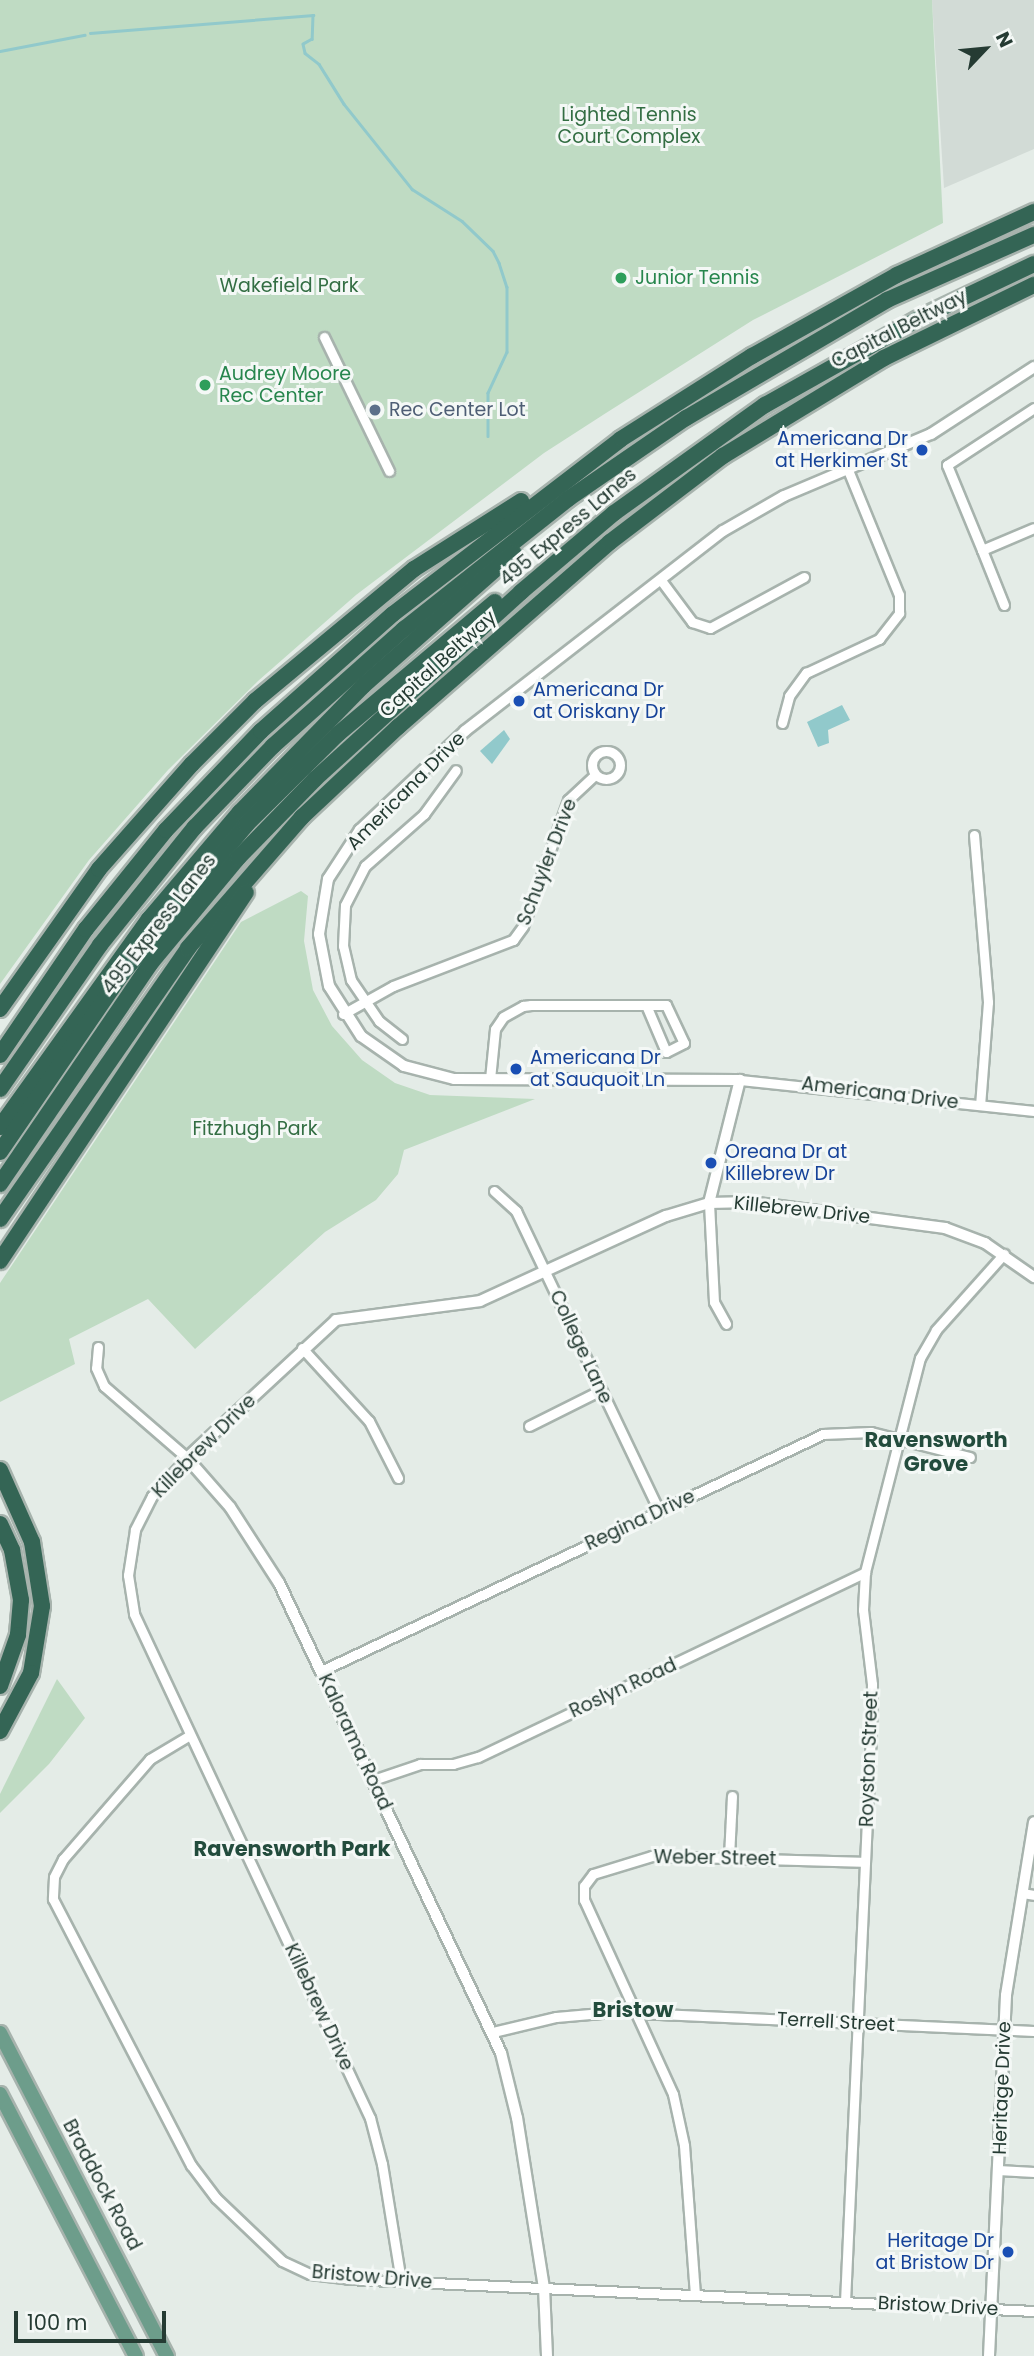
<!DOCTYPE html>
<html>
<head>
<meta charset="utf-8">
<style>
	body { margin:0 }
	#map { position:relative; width:1034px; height:2356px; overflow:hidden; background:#e4ece7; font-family:Poppins,sans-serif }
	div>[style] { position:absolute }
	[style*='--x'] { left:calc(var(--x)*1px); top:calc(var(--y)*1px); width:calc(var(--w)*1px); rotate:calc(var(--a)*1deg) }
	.built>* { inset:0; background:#d2dbd6 }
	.green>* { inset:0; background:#bfdbc3 }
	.water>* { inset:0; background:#91c9cb }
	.stream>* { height:2.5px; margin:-1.25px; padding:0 1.25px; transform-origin:1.25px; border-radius:1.25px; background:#91c9cb }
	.roads { filter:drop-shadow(2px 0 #a7b3ad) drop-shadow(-2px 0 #a7b3ad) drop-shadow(0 2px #a7b3ad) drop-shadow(0 -2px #a7b3ad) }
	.minor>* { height:9px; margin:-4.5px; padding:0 4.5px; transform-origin:4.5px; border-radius:4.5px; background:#fff }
	.minor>.ring { margin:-4.5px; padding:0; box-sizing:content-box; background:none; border:9px solid #fff; border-radius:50% }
	.tertiary>* { height:10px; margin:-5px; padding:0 5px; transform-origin:5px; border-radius:5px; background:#fff }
	.primary>* { height:14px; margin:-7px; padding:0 7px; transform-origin:7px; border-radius:7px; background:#6d9d8b }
	.motorway>* { height:16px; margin:-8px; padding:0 8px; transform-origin:8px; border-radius:8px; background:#346555 }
	.dots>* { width:19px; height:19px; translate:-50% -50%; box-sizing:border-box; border:4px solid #f4f8f6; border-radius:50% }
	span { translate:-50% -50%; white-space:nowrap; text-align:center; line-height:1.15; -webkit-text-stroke:6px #f4f8f6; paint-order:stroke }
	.park-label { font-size:19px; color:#336e43 }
	.leisure-label { font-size:19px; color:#27864d }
	.left { translate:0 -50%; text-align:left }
	.street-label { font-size:19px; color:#253b33 }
	.service-label { font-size:19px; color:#4e5e75 }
	.transit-label { font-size:19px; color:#164399 }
	.right { translate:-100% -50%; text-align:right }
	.neighbourhood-label { font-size:21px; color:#234c3d; font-weight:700 }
	.north { position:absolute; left:950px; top:14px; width:70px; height:70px; -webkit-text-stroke:5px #f4f8f6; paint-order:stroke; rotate:64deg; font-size:19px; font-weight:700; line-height:28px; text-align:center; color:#253b33 }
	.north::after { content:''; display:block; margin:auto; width:24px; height:32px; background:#253b33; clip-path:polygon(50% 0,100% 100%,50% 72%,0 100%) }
	.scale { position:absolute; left:14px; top:2311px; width:152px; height:32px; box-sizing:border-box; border:4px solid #253b33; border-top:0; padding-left:9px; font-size:21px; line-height:24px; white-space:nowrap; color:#253b33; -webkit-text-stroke:5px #f4f8f6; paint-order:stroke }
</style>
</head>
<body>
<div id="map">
	<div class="built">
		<i style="clip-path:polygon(932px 0,1034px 0,1034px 149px,944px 188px)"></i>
	</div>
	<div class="green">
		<i style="clip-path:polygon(0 0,932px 0,943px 223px,753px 320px,606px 413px,544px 453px,356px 595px,258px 681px,168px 770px,89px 860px,0 984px)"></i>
		<i style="clip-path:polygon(301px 891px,308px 896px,304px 941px,313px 990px,332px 1026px,362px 1060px,395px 1083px,430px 1095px,535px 1099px,404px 1150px,398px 1174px,376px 1200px,325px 1232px,195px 1349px,148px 1299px,69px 1339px,75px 1364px,0 1402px,0 1283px,241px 922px)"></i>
		<i style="clip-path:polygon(57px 1679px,85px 1718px,49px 1764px,0 1813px,0 1794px)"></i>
	</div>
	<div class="water">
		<i style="clip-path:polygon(842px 705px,850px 720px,828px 730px,829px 743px,818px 747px,807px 722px)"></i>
		<i style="clip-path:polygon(504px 730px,510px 739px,492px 764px,480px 751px)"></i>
	</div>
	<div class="stream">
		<i style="--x:90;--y:33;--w:224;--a:-4.6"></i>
		<i style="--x:313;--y:15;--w:24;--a:92"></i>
		<i style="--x:312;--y:39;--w:10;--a:151"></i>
		<i style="--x:303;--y:44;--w:9;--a:77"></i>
		<i style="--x:305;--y:53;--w:18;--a:38"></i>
		<i style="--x:319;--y:64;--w:47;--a:58"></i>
		<i style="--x:344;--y:104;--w:109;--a:51.3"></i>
		<i style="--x:412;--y:189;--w:59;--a:32.6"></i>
		<i style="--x:462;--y:221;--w:43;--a:44.1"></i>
		<i style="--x:493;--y:251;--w:13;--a:63"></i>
		<i style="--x:499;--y:263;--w:25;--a:72"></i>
		<i style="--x:507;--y:287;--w:65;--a:90"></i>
		<i style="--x:507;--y:352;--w:45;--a:114.9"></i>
		<i style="--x:488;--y:393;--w:43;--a:90"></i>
		<i style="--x:0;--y:51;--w:86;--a:-10.8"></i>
	</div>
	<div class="roads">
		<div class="minor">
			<i style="--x:324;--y:337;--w:149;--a:64.1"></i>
			<i style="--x:982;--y:550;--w:92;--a:-112.4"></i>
			<i style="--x:947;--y:465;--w:104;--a:-33.2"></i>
			<i style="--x:660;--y:579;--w:54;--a:53.3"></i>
			<i style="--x:692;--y:622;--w:19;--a:18"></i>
			<i style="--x:710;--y:628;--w:107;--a:-28.5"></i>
			<i style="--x:1004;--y:605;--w:59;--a:-111.8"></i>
			<i style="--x:982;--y:550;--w:56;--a:-22.9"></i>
			<i style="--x:782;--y:723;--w:28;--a:-75"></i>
			<i style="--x:789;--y:696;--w:29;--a:-54"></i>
			<i style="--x:806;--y:673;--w:81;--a:-25"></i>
			<i style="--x:879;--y:639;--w:33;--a:-52"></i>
			<i style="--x:899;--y:613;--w:18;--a:-90"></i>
			<i style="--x:899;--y:595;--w:135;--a:-112.2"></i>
			<i class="ring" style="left:592px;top:751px;width:19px;height:19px"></i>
			<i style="--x:974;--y:835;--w:168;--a:85.2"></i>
			<i style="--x:988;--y:1002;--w:103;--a:94.4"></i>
			<i style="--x:343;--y:1014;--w:57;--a:-29.2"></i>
			<i style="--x:393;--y:986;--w:129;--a:-21"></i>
			<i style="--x:513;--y:940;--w:17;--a:-54"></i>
			<i style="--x:523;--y:926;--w:134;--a:-70.3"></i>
			<i style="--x:568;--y:800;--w:37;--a:-43"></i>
			<i style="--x:402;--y:1039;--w:29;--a:-142"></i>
			<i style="--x:379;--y:1021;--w:50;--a:-124.3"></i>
			<i style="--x:351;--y:980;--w:35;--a:-103"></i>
			<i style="--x:343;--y:946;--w:41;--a:-87.2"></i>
			<i style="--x:345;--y:905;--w:44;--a:-62.9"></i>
			<i style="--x:365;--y:866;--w:79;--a:-41.4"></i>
			<i style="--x:424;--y:814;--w:54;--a:-54"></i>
			<i style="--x:490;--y:1079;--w:50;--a:-84.3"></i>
			<i style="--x:495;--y:1029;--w:14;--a:-56"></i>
			<i style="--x:503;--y:1017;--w:23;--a:-29"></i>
			<i style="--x:523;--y:1006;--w:8;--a:-7"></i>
			<i style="--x:531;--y:1005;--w:135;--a:0"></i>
			<i style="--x:666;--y:1005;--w:42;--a:64.7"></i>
			<i style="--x:684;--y:1043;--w:20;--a:153"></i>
			<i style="--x:666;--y:1052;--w:51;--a:-113.1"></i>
			<i style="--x:740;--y:1080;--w:296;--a:6"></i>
			<i style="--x:494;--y:1191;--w:30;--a:42"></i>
			<i style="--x:516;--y:1211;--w:332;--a:64.5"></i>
			<i style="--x:709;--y:1203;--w:99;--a:87.1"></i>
			<i style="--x:714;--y:1302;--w:25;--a:61"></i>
			<i style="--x:98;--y:1347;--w:21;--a:95"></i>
			<i style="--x:96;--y:1368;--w:20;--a:66"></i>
			<i style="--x:104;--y:1386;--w:110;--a:40.9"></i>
			<i style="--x:187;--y:1458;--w:52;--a:132.6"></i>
			<i style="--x:152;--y:1496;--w:38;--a:117"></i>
			<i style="--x:135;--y:1530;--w:46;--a:98.8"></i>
			<i style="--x:128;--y:1575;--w:39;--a:81"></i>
			<i style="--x:134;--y:1614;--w:557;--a:64.91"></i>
			<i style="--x:370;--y:2118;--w:48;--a:75.4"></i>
			<i style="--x:382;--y:2164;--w:119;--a:80.8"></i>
			<i style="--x:302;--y:1348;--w:99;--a:47.5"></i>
			<i style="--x:369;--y:1421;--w:64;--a:63"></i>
			<i style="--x:529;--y:1426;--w:80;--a:-26.6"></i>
			<i style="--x:321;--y:1671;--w:555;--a:-25.27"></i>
			<i style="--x:823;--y:1434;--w:48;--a:-2.4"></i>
			<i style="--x:871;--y:1432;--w:102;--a:14.2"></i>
			<i style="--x:190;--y:1735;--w:47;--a:149"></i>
			<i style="--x:150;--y:1759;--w:133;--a:131"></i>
			<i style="--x:63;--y:1859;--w:20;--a:117"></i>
			<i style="--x:54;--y:1877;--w:22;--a:93"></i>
			<i style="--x:53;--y:1899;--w:300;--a:62.6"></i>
			<i style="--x:191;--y:2165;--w:41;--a:52.9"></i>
			<i style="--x:216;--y:2198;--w:91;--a:43.7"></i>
			<i style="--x:282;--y:2261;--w:31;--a:25"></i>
			<i style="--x:310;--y:2274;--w:38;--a:7"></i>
			<i style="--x:348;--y:2279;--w:687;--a:2.67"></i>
			<i style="--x:373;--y:1780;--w:50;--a:-18.8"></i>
			<i style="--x:420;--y:1764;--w:33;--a:0"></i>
			<i style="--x:453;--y:1764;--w:26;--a:-16"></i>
			<i style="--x:478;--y:1757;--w:429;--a:-25.5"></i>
			<i style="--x:729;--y:1857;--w:61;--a:-87.2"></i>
			<i style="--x:1022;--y:1893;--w:12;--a:9"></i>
			<i style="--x:637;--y:2013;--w:397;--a:2.6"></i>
			<i style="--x:493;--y:2032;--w:65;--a:-13.4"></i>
			<i style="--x:556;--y:2017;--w:80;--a:-5"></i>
			<i style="--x:998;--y:2170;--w:36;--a:3"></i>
			<i style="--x:695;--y:2295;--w:150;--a:-94.2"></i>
			<i style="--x:684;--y:2145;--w:52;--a:-102.2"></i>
			<i style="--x:673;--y:2094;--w:213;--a:-114.6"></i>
			<i style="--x:584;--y:1900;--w:14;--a:-90"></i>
			<i style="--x:584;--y:1886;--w:15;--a:-53"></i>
			<i style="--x:593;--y:1874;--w:62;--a:-17"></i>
			<i style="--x:652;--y:1856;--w:213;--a:1.6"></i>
			<i style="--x:845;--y:2302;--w:571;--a:-87.39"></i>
			<i style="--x:871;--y:1732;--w:48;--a:-88.8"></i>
			<i style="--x:872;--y:1684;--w:75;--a:-96.9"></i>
			<i style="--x:863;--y:1610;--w:38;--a:-87"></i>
			<i style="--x:865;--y:1572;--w:221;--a:-75.6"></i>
			<i style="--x:920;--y:1358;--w:32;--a:-60"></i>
			<i style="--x:936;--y:1330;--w:102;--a:-48.2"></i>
		</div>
		<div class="tertiary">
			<i style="--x:709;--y:1203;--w:127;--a:-75.9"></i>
			<i style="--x:740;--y:1080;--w:286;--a:-179.8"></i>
			<i style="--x:454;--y:1079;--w:52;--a:-165.4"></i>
			<i style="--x:404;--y:1066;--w:52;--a:-145.1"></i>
			<i style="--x:361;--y:1036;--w:59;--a:-122.6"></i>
			<i style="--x:329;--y:986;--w:53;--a:-100.9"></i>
			<i style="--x:319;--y:934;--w:56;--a:-80.7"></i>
			<i style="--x:328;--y:879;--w:59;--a:-56.9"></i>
			<i style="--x:360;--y:830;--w:144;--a:-43.3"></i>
			<i style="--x:465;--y:731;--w:326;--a:-37.8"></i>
			<i style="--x:723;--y:531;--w:70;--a:-29.8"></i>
			<i style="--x:784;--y:496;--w:160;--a:-22.9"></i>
			<i style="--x:931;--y:434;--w:123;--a:-33"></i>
			<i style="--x:547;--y:2356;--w:68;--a:-92.5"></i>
			<i style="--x:544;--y:2288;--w:172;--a:-99"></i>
			<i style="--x:517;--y:2118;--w:67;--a:-103.8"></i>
			<i style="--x:501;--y:2053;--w:520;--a:-115.28"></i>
			<i style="--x:279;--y:1583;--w:90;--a:-122.8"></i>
			<i style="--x:230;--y:1507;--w:65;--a:-131.3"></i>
			<i style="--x:187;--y:1458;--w:203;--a:-42.8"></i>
			<i style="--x:336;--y:1320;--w:145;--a:-7.5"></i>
			<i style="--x:480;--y:1301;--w:205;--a:-24.6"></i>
			<i style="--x:666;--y:1216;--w:45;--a:-16.8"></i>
			<i style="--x:709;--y:1203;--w:41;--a:-1.4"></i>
			<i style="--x:750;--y:1202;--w:197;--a:7.6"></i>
			<i style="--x:945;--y:1228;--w:43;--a:20.6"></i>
			<i style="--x:985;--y:1243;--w:60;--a:34.8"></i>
			<i style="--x:989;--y:2356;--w:361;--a:-87.3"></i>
			<i style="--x:1006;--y:1995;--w:175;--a:-80.8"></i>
		</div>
		<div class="primary">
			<i style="--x:0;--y:2033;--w:364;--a:62.7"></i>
			<i style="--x:0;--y:2094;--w:295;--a:62.6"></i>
		</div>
		<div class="motorway">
			<i style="--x:0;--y:1009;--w:171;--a:-54.7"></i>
			<i style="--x:99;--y:869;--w:140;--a:-48.5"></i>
			<i style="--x:192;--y:764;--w:89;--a:-45"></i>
			<i style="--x:255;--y:701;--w:207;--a:-39.7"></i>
			<i style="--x:414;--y:569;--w:127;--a:-32.4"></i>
			<i style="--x:0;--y:1055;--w:153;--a:-55.7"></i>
			<i style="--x:86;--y:929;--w:127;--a:-51.1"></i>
			<i style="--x:166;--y:830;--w:137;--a:-46.2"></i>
			<i style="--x:261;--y:731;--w:176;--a:-41.6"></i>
			<i style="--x:393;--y:614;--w:287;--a:-37.5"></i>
			<i style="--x:621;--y:439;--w:155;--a:-32.4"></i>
			<i style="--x:752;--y:356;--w:166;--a:-29.2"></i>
			<i style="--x:897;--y:275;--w:151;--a:-24.7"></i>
			<i style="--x:0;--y:1089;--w:175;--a:-55.2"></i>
			<i style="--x:100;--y:945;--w:151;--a:-51.2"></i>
			<i style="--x:195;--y:827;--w:112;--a:-46.1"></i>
			<i style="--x:273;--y:746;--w:176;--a:-41.8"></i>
			<i style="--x:404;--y:629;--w:209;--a:-38.4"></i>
			<i style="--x:568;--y:499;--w:143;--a:-34.5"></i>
			<i style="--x:686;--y:418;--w:233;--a:-30.4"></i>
			<i style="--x:887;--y:300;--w:161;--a:-23.9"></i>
			<i style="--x:0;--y:1127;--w:256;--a:-54.4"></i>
			<i style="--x:149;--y:919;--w:140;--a:-49.6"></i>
			<i style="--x:240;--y:812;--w:176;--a:-45.7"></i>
			<i style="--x:363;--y:686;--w:201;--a:-41.4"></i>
			<i style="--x:0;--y:1152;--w:216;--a:-55.6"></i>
			<i style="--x:122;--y:974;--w:194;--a:-50.2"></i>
			<i style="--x:246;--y:825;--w:129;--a:-44.7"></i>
			<i style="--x:338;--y:734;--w:205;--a:-40.1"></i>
			<i style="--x:0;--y:1184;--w:266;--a:-55.7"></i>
			<i style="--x:150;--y:964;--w:138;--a:-50.3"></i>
			<i style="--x:238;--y:858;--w:110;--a:-45.7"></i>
			<i style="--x:315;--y:779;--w:278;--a:-42.2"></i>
			<i style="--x:521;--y:592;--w:122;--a:-40.3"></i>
			<i style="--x:614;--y:513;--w:186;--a:-35.6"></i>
			<i style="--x:765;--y:405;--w:180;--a:-29.3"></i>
			<i style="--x:922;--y:317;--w:124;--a:-25.3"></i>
			<i style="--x:0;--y:1219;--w:330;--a:-55.2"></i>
			<i style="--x:188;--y:948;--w:174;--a:-49"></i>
			<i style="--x:302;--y:817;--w:132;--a:-43.2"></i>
			<i style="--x:398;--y:727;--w:281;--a:-41.1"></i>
			<i style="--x:610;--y:542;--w:142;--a:-37.3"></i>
			<i style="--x:723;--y:456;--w:188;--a:-31.3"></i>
			<i style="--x:884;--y:358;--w:167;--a:-26"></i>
			<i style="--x:0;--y:1261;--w:443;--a:-56.3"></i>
			<i style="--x:0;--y:1470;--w:79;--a:66"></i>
			<i style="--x:32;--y:1542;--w:65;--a:81.1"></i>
			<i style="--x:42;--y:1606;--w:68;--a:99.3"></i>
			<i style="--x:31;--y:1673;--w:66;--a:118.1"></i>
			<i style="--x:0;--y:1524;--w:29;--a:65"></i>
			<i style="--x:12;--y:1550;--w:51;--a:79.8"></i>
			<i style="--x:21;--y:1600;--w:35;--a:95"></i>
			<i style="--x:18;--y:1635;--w:54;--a:109.4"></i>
		</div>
	</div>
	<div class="dots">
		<i style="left:621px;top:278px;background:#2e9e5b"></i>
		<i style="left:205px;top:385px;background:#2e9e5b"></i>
		<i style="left:375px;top:410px;background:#5c6f8a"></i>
		<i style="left:922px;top:450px;background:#1a4fb4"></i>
		<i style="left:519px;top:701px;background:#1a4fb4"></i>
		<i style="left:516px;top:1069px;background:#1a4fb4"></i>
		<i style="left:711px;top:1163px;background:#1a4fb4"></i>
		<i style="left:1008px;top:2252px;background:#1a4fb4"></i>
	</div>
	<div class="park-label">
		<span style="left:629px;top:126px">Lighted Tennis<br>Court Complex</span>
		<span style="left:289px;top:286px">Wakefield Park</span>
		<span style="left:255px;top:1129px">Fitzhugh Park</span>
	</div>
	<div class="leisure-label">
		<span class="left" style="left:635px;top:278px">Junior Tennis</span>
		<span class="left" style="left:219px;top:385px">Audrey Moore<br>Rec Center</span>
	</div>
	<div class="street-label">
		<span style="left:899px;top:329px;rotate:-27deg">Capital Beltway</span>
		<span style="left:568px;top:527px;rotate:-40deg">495 Express Lanes</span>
		<span style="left:438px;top:664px;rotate:-42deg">Capital Beltway</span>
		<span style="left:406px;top:791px;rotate:-45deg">Americana Drive</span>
		<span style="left:547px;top:862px;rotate:-69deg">Schuyler Drive</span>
		<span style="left:159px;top:924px;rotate:-52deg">495 Express Lanes</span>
		<span style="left:880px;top:1093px;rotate:7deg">Americana Drive</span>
		<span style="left:802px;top:1210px;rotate:6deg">Killebrew Drive</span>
		<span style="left:581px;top:1347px;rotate:65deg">College Lane</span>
		<span style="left:204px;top:1446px;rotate:-45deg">Killebrew Drive</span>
		<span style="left:640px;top:1520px;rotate:-25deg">Regina Drive</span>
		<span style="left:623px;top:1688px;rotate:-25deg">Roslyn Road</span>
		<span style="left:355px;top:1742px;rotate:65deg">Kalorama Road</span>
		<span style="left:869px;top:1759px;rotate:-88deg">Royston Street</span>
		<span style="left:715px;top:1858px;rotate:1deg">Weber Street</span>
		<span style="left:319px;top:2007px;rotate:65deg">Killebrew Drive</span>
		<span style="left:836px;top:2022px;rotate:3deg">Terrell Street</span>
		<span style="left:1002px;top:2088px;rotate:-88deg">Heritage Drive</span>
		<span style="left:102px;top:2185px;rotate:62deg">Braddock Road</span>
		<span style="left:372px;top:2277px;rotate:5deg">Bristow Drive</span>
		<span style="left:938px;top:2306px;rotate:3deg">Bristow Drive</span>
	</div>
	<div class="service-label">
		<span class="left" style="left:389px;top:410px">Rec Center Lot</span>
	</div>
	<div class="transit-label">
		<span class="right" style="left:908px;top:450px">Americana Dr<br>at Herkimer St</span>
		<span class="left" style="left:533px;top:701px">Americana Dr<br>at Oriskany Dr</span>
		<span class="left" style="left:530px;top:1069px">Americana Dr<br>at Sauquoit Ln</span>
		<span class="left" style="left:725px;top:1163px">Oreana Dr at<br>Killebrew Dr</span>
		<span class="right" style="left:994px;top:2252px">Heritage Dr<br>at Bristow Dr</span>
	</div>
	<div class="neighbourhood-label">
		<span style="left:936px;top:1452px">Ravensworth<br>Grove</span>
		<span style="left:292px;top:1849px">Ravensworth Park</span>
		<span style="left:633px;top:2010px">Bristow</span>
	</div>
	<div class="north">N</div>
	<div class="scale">100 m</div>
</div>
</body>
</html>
